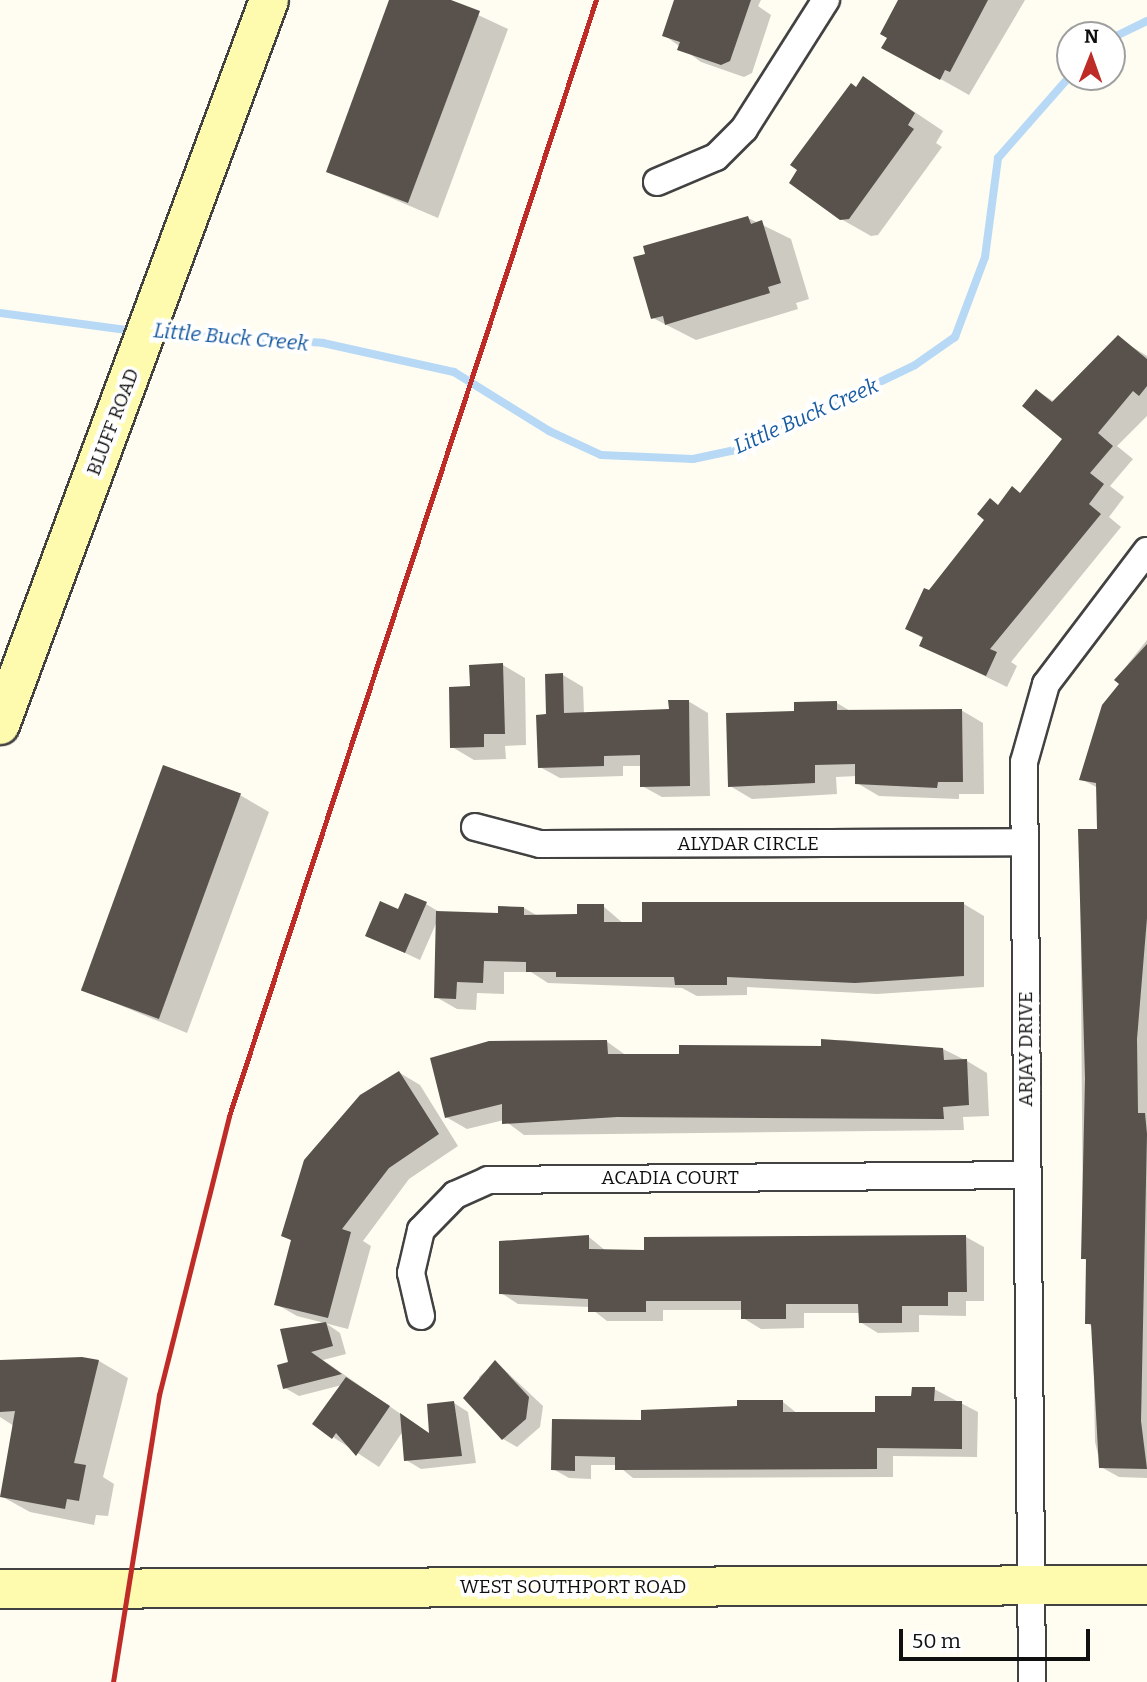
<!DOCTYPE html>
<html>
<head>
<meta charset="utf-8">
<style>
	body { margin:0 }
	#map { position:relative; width:1147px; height:1682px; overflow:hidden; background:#fffdf2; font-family:Bitter,serif }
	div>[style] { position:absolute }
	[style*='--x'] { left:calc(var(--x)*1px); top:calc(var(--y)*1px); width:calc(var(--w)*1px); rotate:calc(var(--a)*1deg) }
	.shadow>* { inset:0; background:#0003 }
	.stream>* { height:8px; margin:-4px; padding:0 4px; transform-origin:4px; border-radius:4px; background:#b7d9f6 }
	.building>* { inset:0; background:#58514c; transform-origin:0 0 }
	.roads { filter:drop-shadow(2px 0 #424242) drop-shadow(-2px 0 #424242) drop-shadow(0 2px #424242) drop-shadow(0 -2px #424242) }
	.minor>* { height:26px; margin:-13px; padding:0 13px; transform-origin:13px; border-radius:13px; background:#fff }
	.secondary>* { height:38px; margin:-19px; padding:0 19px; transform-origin:19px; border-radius:19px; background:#fefbae }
	.rail>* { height:5px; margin:-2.5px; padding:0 2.5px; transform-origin:2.5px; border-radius:2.5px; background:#bf2c27 }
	span { translate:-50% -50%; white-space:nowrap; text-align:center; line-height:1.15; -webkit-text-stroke:7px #fff; paint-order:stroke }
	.street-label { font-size:19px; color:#0f0f0f }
	.water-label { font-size:21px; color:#185ba1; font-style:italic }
	.north { position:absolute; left:1056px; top:21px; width:70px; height:70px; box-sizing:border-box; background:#fff; border:2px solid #9f9f9f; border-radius:50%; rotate:1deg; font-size:19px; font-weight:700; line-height:28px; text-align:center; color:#0f0f0f }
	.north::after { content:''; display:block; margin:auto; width:24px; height:32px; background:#bf2c27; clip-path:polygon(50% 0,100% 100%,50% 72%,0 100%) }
	.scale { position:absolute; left:899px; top:1629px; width:191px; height:32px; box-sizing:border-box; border:4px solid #0f0f0f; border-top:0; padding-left:9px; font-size:21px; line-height:24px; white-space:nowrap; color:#0f0f0f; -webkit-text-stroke:5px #fff; paint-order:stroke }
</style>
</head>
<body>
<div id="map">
	<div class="shadow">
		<i style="clip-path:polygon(391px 0,446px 0,508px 29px,438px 218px,328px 171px)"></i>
		<i style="clip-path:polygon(676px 0,761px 0,758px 6px,771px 15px,752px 73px,744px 77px,701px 62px,664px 35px)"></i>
		<i style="clip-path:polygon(899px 0,1025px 0,969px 95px,912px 63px,889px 37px)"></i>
		<i style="clip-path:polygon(864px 78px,943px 131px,936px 143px,942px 147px,878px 235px,871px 236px,841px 219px,799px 170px)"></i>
		<i style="clip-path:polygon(748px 218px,791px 239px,809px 299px,796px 303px,798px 309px,696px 340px,653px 318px)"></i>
		<i style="clip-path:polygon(1118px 338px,1147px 356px,1147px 416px,1117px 446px,1133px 459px,1110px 486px,1124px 497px,1109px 517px,1121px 527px,1011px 662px,1017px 666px,1007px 687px,921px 645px,924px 639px,907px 629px,1013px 489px,1022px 494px,1065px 439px,1037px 391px,1055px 402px)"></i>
		<i style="clip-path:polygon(1147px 640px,1147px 1478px,1119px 1477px,1101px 1467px,1095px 1442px,1093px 1327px,1087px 1323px,1088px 1261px,1083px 1258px,1080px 831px,1099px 831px,1098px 788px,1081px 779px,1122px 684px,1116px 679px)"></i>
		<i style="clip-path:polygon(503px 665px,525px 678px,526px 745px,505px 746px,506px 759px,474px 760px,452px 747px,472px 687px)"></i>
		<i style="clip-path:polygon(563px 675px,583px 687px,584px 714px,670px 710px,688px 701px,708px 713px,710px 796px,662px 797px,642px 786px,642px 766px,623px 766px,623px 776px,560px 778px,540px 767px,547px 716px)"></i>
		<i style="clip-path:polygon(837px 703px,852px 712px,961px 710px,983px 723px,984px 794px,959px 794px,959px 799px,879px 796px,857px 783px,857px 776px,836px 777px,837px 794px,752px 799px,730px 786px,796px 713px)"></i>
		<i style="clip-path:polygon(240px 795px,269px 812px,187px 1033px,81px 989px)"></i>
		<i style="clip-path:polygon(426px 904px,441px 913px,500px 915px,524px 908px,538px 916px,579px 916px,603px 906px,624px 924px,964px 904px,984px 916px,984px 987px,877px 994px,747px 987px,747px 995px,697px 996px,682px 988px,548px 983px,531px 972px,504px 972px,504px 994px,477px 993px,476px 1010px,457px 1009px,436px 997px,438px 919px,420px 960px,367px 935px,399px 911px)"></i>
		<i style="clip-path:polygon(845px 1040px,943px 1049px,967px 1061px,987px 1073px,989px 1116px,963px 1117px,964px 1130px,524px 1135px,504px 1120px,467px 1129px,446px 1117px,606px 1041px,627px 1056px,823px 1048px,822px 1041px)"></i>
		<i style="clip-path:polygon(400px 1073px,420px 1085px,458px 1146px,409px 1179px,363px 1241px,371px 1246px,348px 1329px,297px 1316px,276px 1304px,293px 1241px,283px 1236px)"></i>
		<i style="clip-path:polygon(589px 1237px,606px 1251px,646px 1252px,966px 1237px,984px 1247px,984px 1301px,966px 1301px,966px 1316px,919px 1315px,919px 1332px,878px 1333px,860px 1322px,860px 1313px,804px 1313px,804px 1328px,761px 1329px,743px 1318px,743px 1310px,663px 1310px,663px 1321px,607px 1321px,589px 1307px,518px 1304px,501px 1293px)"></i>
		<i style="clip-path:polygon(327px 1324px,340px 1333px,346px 1354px,323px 1360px,431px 1435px,454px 1403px,468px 1412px,476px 1463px,421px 1469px,406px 1460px,403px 1431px,379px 1467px,333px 1437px,342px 1385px,299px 1396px,285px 1388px,290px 1363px,282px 1331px)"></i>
		<i style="clip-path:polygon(99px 1361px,128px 1378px,103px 1477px,114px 1484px,108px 1516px,96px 1515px,94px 1525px,30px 1512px,1px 1496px,14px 1426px,0 1417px,0 1362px)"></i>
		<i style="clip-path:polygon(496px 1362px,543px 1406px,540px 1427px,517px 1447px,503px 1439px,479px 1377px)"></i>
		<i style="clip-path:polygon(934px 1389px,978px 1412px,977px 1457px,893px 1456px,893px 1477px,633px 1478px,617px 1465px,591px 1465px,591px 1479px,569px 1478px,553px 1469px,554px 1421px,643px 1421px,783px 1402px,798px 1414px,877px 1414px)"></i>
	</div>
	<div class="stream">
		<i style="--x:1112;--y:38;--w:39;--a:-26"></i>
		<i style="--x:0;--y:313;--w:135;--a:7.7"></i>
		<i style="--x:157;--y:333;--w:166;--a:3.4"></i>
		<i style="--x:323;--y:343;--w:134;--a:12.5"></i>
		<i style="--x:454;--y:372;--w:112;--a:31.8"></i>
		<i style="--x:549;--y:431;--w:57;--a:24.8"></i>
		<i style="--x:601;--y:455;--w:92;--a:2.5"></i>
		<i style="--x:693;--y:459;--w:48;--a:-12"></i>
		<i style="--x:740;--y:449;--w:194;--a:-25.6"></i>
		<i style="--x:915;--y:365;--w:49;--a:-35"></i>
		<i style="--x:955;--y:337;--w:85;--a:-69.4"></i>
		<i style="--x:985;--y:257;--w:100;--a:-82.5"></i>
		<i style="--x:998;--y:158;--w:109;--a:-48.7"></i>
	</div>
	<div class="building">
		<i style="clip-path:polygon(389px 0,451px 0,480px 11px,408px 203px,326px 172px)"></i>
		<i style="clip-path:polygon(674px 0,751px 0,730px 61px,721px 65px,677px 50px,680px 42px,662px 36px)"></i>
		<i style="clip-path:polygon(898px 0,988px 0,950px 72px,945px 70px,940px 80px,881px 48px,887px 38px,880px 34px)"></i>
		<i style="clip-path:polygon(863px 76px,915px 113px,908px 125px,914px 129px,849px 219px,840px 220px,789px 183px,797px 170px,790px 165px,851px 83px,856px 87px)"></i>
		<i style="clip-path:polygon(748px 216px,751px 224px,762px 220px,781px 283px,768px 287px,770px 293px,665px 325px,663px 316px,651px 319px,633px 257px,645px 254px,643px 246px)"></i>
		<i style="clip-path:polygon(1118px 335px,1147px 359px,1147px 386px,1139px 396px,1133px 391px,1098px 433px,1113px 446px,1090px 473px,1104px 484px,1089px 504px,1101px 514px,990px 649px,997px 652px,986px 676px,919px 646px,923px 637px,905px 629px,924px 588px,929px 590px,984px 520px,977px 514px,990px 498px,998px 505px,1012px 486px,1020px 493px,1062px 439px,1022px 406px,1036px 389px,1052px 402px)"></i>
		<i style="clip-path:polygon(1147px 644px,1147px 918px,1137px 1039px,1138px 1113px,1145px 1113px,1147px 1134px,1141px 1421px,1147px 1469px,1099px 1468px,1091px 1324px,1085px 1324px,1086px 1259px,1081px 1259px,1085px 1078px,1078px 829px,1097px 829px,1096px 783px,1079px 780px,1102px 705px,1119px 684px,1114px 680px)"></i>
		<i style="clip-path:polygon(503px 663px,505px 734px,484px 734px,484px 747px,450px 748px,449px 687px,470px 686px,469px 665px)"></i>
		<i style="clip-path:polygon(563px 673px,564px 713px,669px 709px,668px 700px,689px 700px,690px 786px,640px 787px,640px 755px,604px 756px,604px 766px,538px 768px,536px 715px,546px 714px,545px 674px)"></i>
		<i style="clip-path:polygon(837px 701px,837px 710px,962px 709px,963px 782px,938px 782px,937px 788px,855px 784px,855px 764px,815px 765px,815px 783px,728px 787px,726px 713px,794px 711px,794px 702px)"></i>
		<i style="left:163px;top:765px;width:83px;height:240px;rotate:20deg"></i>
		<i style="clip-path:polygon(405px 893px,427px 902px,405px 953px,365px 936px,380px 901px,398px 909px)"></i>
		<i style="clip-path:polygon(642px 902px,964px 902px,964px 976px,855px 983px,727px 977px,727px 985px,675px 985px,674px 977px,556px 977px,556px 972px,526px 972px,526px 962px,484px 961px,483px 983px,457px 982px,456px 999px,434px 998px,436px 911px,498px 913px,498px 906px,524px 907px,524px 915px,577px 914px,577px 904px,604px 904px,604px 922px,642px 922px)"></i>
		<i style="clip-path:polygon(821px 1039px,943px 1048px,944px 1060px,967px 1059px,969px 1105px,943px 1107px,944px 1119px,617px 1117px,502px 1124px,502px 1104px,445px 1118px,430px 1058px,489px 1041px,607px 1040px,608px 1054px,679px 1054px,679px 1045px,821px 1046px)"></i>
		<i style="clip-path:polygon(399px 1071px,439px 1134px,389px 1168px,342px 1229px,351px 1232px,328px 1318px,274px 1305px,291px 1240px,281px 1236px,304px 1160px,360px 1095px)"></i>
		<i style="clip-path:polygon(589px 1235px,589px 1249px,644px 1250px,644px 1237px,966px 1235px,967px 1292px,948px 1292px,948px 1306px,902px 1306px,902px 1323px,859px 1323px,858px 1304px,786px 1304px,786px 1319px,741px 1319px,741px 1301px,646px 1301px,646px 1312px,588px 1312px,588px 1299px,499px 1294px,499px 1241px)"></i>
		<i style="clip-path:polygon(326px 1322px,333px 1346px,311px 1352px,342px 1374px,283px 1389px,277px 1365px,288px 1362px,280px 1329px)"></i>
		<i style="clip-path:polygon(82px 1357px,99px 1360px,74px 1463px,86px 1465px,79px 1501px,67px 1499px,65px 1509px,0 1497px,15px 1411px,0 1412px,0 1360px)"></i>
		<i style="clip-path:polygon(495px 1360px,529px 1397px,526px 1419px,502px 1440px,463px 1398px)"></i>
		<i style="clip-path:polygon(346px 1377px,390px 1406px,356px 1456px,336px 1433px,332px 1439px,312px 1424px)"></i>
		<i style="clip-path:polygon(912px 1387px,935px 1387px,934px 1401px,962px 1401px,962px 1449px,877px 1448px,877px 1469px,615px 1470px,615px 1457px,575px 1456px,575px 1471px,551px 1470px,552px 1419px,641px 1420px,641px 1410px,737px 1406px,737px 1400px,783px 1400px,783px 1412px,875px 1412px,875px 1396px,911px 1396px)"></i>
		<i style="clip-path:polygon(454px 1401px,462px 1456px,404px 1461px,400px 1413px,429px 1433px,427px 1404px)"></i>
	</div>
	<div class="roads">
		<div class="minor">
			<i style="--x:657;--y:182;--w:64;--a:-23"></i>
			<i style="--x:716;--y:157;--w:40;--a:-45"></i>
			<i style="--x:744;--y:129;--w:153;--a:-57.6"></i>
			<i style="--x:475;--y:827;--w:67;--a:14.7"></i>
			<i style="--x:540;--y:844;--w:484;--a:-0.2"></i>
			<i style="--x:421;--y:1316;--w:44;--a:-103.1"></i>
			<i style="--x:411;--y:1273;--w:44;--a:-76.9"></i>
			<i style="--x:421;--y:1230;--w:49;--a:-45.8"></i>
			<i style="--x:455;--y:1195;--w:36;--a:-24"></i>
			<i style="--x:488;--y:1180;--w:538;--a:-0.53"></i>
			<i style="--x:1032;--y:1682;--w:920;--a:-90.5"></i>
			<i style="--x:1024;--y:762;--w:81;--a:-74.2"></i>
			<i style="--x:1046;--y:684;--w:167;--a:-52.8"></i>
		</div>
		<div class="secondary">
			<i style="--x:0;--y:725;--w:773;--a:-69.64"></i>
			<i style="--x:0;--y:1589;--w:1147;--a:-0.2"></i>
		</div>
	</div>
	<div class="rail">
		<i style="--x:113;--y:1682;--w:291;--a:-80.9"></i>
		<i style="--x:159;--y:1395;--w:288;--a:-75.9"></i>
		<i style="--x:229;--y:1116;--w:1175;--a:-71.8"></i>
	</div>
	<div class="street-label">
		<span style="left:113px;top:422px;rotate:-69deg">BLUFF ROAD</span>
		<span style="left:748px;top:844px">ALYDAR CIRCLE</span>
		<span style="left:1026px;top:1049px;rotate:-90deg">ARJAY DRIVE</span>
		<span style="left:670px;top:1178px">ACADIA COURT</span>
		<span style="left:573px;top:1587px">WEST SOUTHPORT ROAD</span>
	</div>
	<div class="water-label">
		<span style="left:231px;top:337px;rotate:5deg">Little Buck Creek</span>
		<span style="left:806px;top:416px;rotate:-24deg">Little Buck Creek</span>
	</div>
	<div class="north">N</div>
	<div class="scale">50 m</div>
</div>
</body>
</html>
